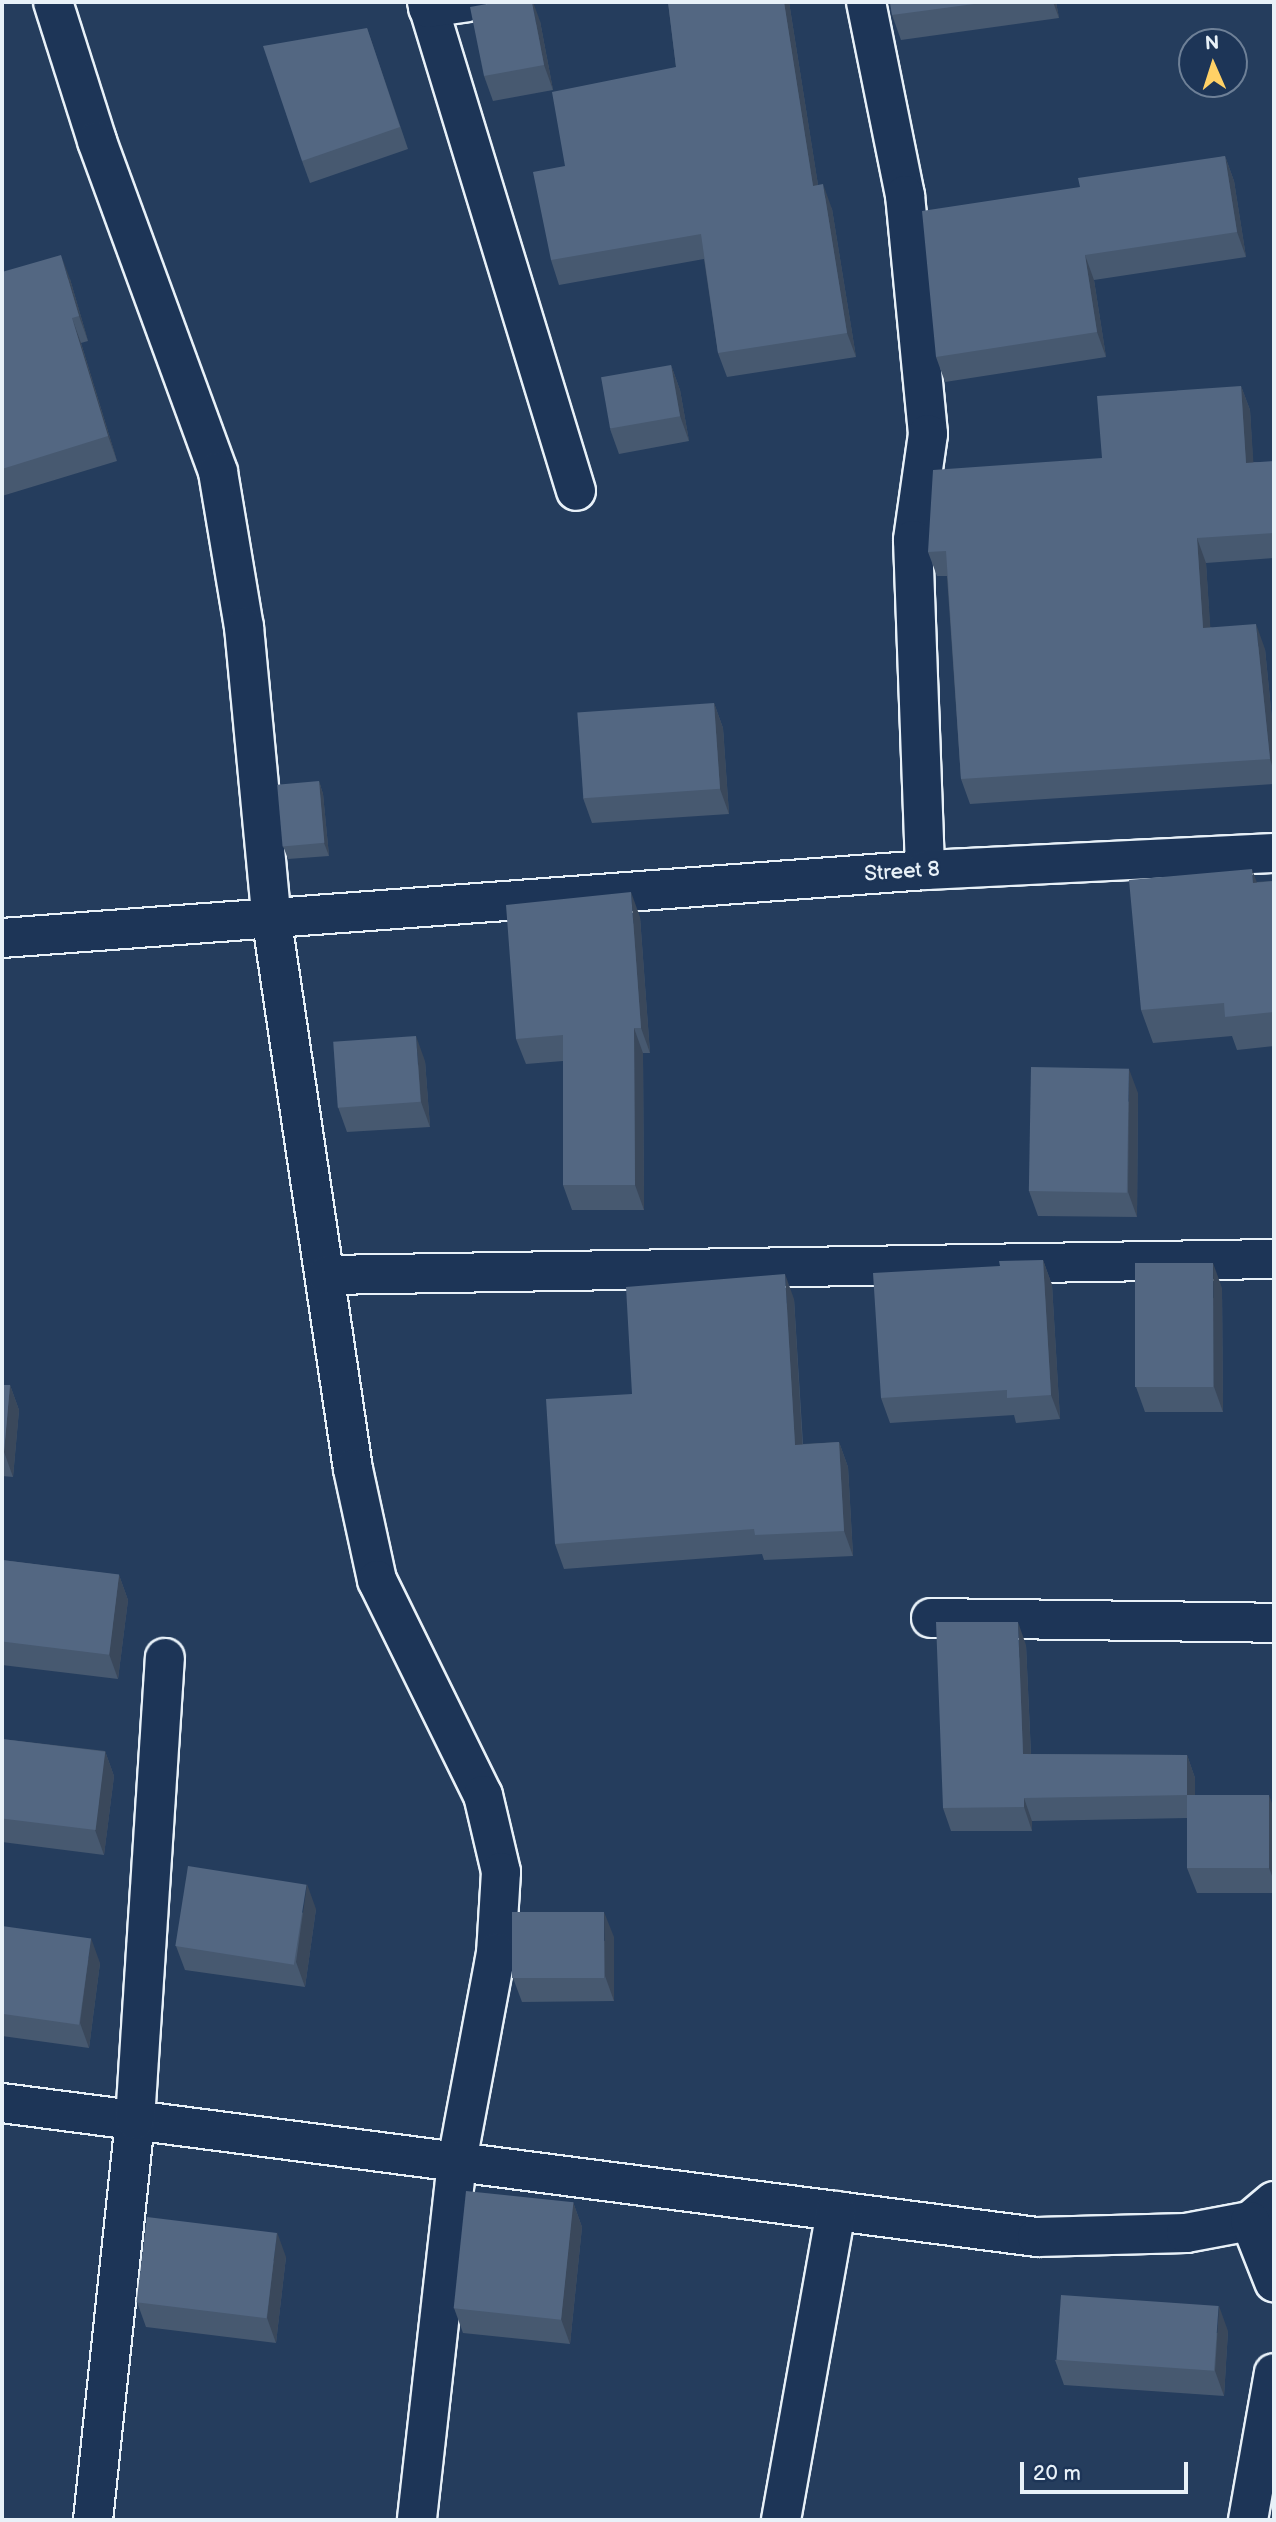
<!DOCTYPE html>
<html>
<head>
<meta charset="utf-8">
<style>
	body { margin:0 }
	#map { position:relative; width:1276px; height:2522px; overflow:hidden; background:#253d5d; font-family:"Balsamiq Sans",sans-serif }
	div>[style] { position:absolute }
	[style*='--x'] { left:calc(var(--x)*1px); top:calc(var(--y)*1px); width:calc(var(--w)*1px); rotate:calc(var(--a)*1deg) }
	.roads { filter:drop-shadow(2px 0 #e8f1f8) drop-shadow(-2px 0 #e8f1f8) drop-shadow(0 2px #e8f1f8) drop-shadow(0 -2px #e8f1f8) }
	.minor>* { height:38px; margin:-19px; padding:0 19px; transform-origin:19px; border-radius:19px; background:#1d3557 }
	.wall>* { inset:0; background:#475970 }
	.shaded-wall>* { inset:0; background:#3a485b }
	.building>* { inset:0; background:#536782; transform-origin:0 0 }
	span { translate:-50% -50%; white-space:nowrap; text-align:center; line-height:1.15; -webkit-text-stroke:5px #1d3557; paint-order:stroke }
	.street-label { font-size:21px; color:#e8f1f8 }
	.frame { position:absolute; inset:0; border:4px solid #e8f1f8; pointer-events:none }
	.north { position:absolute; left:1178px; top:28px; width:70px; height:70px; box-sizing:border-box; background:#1d3557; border:2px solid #6e8097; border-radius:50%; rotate:357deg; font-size:19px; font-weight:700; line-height:28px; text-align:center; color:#e8f1f8 }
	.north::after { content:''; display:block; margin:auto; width:24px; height:32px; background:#ffd166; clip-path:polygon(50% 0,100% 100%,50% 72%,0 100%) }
	.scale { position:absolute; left:1020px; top:2462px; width:168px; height:32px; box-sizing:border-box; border:4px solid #e8f1f8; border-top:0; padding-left:9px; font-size:21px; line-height:24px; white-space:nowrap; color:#e8f1f8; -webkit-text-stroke:5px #1d3557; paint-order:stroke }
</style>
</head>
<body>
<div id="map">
	<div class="roads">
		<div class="minor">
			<i style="--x:53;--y:2;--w:146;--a:72.4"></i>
			<i style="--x:97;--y:141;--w:352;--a:69.9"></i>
			<i style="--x:218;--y:472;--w:157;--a:80.5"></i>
			<i style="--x:244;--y:627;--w:296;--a:84.6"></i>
			<i style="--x:272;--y:922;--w:553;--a:81.58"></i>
			<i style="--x:353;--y:1469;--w:114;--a:77.8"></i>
			<i style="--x:377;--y:1580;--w:240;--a:63.8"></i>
			<i style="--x:483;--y:1795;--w:79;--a:76.8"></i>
			<i style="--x:501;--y:1872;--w:81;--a:93.5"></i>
			<i style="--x:496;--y:1953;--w:213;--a:100.6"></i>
			<i style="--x:457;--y:2162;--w:360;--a:96.4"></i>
			<i style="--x:427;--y:2;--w:511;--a:73.05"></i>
			<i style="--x:866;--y:2;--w:197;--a:78.6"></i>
			<i style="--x:905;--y:195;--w:240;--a:84.5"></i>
			<i style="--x:928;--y:434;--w:107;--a:98.1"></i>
			<i style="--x:913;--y:540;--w:330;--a:87.9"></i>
			<i style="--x:428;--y:8;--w:40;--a:-8.5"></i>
			<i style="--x:2;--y:938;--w:926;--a:-4.21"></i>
			<i style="--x:925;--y:870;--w:349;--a:-2.8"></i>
			<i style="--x:327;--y:1275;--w:947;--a:-0.97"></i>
			<i style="--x:931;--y:1618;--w:343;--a:0.8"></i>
			<i style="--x:2;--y:2103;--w:1044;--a:7.38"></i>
			<i style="--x:1037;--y:2237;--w:149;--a:-1.5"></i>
			<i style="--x:1186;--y:2233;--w:65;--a:-10.6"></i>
			<i style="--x:1250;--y:2221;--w:31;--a:-40"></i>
			<i style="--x:1250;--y:2221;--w:66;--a:68.5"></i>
			<i style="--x:93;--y:2520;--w:402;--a:-84"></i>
			<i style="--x:135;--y:2120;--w:463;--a:-86.3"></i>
			<i style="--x:781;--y:2520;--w:314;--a:-79.9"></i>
			<i style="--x:1248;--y:2520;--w:149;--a:-80"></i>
		</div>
	</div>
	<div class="wall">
		<i style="clip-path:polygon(668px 2px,789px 2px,818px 185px,832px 209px,856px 357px,727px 377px,718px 353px,704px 259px,559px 285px,551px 260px,565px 166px,676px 67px)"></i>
		<i style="clip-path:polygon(890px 2px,1056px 2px,1059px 18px,901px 40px,892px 15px)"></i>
		<i style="clip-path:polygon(540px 21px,553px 90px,493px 101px,484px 76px)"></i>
		<i style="clip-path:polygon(367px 28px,408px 149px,310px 183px,302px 161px)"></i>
		<i style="clip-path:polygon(1225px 156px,1234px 181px,1246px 257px,1094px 280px,1106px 357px,945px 382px,936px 357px,1080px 187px)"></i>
		<i style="clip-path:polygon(2px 272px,70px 279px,88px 341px,81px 343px,117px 461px,2px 496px)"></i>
		<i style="clip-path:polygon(671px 365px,680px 390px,689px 441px,619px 454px,610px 429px)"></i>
		<i style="clip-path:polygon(1241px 386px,1250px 410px,1253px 462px,1274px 462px,1274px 558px,1206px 563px,1210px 627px,1265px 649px,1274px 739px,1274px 784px,970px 804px,961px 779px,947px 576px,937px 576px,928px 552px,1102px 458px)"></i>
		<i style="clip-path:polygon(714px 703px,723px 728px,729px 814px,592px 823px,583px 798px)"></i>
		<i style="clip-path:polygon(319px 781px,323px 794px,329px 856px,288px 859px,283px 846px)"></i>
		<i style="clip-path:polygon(1274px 881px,1274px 1046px,1237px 1050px,1232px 1036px,1153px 1043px,1141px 1010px,1256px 882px)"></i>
		<i style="clip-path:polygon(640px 917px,650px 1053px,643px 1053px,644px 1210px,572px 1210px,563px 1185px,563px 1061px,526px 1064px,516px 1039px)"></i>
		<i style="clip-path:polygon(425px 1061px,430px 1127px,347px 1132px,338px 1107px)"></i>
		<i style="clip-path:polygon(1138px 1093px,1137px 1217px,1038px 1216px,1029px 1191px)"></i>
		<i style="clip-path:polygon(1043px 1260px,1052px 1285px,1060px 1419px,1016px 1423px,1014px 1415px,890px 1423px,881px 1398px,1000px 1266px)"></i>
		<i style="clip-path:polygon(1222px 1288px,1223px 1412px,1145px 1412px,1136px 1387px)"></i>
		<i style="clip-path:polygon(794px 1299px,803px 1444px,839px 1442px,848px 1467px,853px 1556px,764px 1560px,762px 1554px,564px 1569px,555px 1544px,632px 1394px)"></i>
		<i style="clip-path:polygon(2px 1385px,10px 1385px,19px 1410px,13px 1477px,2px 1476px)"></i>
		<i style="clip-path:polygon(2px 1560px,119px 1575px,128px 1600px,118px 1679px,2px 1665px)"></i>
		<i style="clip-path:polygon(1026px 1645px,1031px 1754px,1187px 1755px,1195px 1778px,1195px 1795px,1274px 1809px,1274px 1893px,1197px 1893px,1187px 1868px,1187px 1818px,1032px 1821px,1032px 1831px,951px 1831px,943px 1808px)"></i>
		<i style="clip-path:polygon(2px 1739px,105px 1751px,114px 1776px,104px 1855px,2px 1842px)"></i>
		<i style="clip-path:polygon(316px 1909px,305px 1987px,185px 1970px,176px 1946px)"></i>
		<i style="clip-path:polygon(2px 1926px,100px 1963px,89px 2048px,2px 2036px)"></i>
		<i style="clip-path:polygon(614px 1937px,614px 2001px,522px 2002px,513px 1978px)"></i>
		<i style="clip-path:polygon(573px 2202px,582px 2227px,570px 2344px,463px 2333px,454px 2308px)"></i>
		<i style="clip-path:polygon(286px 2257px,276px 2343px,146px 2327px,137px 2302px)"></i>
		<i style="clip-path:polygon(1228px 2331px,1224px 2396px,1064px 2385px,1055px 2360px)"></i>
	</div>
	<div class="shaded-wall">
		<i style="clip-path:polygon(532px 2px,533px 2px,540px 21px,553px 90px,544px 65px)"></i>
		<i style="clip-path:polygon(784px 2px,789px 2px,822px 210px,813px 186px)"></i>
		<i style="clip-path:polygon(1053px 2px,1056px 2px,1059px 18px)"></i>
		<i style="clip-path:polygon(1225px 156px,1234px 181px,1246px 257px,1237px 232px)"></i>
		<i style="clip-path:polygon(823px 184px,832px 209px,856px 357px,847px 333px)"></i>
		<i style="clip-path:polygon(61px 255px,70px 279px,88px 341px,79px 316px)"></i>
		<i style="clip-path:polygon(1085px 255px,1094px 280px,1106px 357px,1097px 332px)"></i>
		<i style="clip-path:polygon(72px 318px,81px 343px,117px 461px,108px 436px)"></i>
		<i style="clip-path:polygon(671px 365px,680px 390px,689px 441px,680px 416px)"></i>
		<i style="clip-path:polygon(1241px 386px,1250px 410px,1255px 487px,1246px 463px)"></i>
		<i style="clip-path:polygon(1197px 538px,1206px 563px,1212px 652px,1203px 628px)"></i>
		<i style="clip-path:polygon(1256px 624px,1265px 649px,1274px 739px,1274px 772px,1270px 759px)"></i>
		<i style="clip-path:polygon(714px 703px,723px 728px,729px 814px,720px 789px)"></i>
		<i style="clip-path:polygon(319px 781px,323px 794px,329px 856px,324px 843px)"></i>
		<i style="clip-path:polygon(1252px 869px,1264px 902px,1253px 883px)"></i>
		<i style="clip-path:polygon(631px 892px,640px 917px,650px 1053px,641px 1028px)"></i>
		<i style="clip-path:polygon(634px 1028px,643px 1053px,644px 1210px,635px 1185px)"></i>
		<i style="clip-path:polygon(416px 1036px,425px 1061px,430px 1127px,421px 1102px)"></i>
		<i style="clip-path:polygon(1129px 1069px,1138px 1093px,1137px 1217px,1128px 1192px)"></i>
		<i style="clip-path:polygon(1043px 1260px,1052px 1285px,1060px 1419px,1051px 1395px)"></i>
		<i style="clip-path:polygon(1213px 1263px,1222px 1288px,1223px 1412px,1214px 1387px)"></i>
		<i style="clip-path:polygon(785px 1274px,794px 1299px,804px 1470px,795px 1445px)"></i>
		<i style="clip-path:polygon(10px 1385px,19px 1410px,13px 1477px,4px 1452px)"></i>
		<i style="clip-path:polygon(839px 1442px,848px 1467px,853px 1556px,844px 1531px)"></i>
		<i style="clip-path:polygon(119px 1575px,128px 1600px,118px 1679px,109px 1654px)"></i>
		<i style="clip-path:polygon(1018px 1622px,1026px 1645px,1032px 1778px,1023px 1754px)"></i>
		<i style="clip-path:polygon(105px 1751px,114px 1776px,104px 1855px,95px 1830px)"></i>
		<i style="clip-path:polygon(1187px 1755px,1195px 1778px,1195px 1818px,1187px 1795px)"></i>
		<i style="clip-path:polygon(1269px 1795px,1274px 1809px,1274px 1881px,1269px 1868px)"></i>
		<i style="clip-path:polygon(1024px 1798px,1032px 1821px,1032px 1831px,1024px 1807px)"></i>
		<i style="clip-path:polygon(307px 1884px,316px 1909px,305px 1987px,296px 1962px)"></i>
		<i style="clip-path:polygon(604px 1912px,614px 1937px,614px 2001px,605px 1976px)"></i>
		<i style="clip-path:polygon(91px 1938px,100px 1963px,89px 2048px,80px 2023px)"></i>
		<i style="clip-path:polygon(573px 2202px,582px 2227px,570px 2344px,561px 2319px)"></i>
		<i style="clip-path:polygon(277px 2232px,286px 2257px,276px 2343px,267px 2318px)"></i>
		<i style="clip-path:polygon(1219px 2306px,1228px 2331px,1224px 2396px,1215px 2371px)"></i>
	</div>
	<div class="building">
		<i style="clip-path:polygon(498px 2px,532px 2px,544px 65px,484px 76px,470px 7px)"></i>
		<i style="clip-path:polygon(668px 2px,784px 2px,813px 186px,823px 184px,847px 333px,718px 353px,701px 234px,551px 260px,533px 172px,565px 166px,552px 92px,676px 67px)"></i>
		<i style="clip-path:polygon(890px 2px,989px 2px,892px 15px)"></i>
		<i style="clip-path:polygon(367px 28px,400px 127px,302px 161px,263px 46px)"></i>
		<i style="clip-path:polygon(1225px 156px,1237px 232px,1085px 255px,1097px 332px,936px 357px,922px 211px,1080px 187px,1078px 178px)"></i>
		<i style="clip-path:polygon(61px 255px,79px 316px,72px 318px,108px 436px,2px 469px,2px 272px)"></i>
		<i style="left:671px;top:365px;width:52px;height:71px;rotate:80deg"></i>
		<i style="clip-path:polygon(1241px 386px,1246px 463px,1274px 461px,1274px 533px,1197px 538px,1203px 628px,1256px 624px,1270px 759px,961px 779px,946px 551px,928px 552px,933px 470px,1102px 458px,1097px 396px)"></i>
		<i style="left:714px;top:703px;width:86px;height:137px;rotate:86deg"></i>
		<i style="left:319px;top:781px;width:62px;height:42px;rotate:85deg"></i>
		<i style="clip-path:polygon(1252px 869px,1253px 883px,1274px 881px,1274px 1012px,1225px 1017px,1224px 1003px,1141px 1010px,1129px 880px)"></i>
		<i style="clip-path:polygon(631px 892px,641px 1028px,634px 1028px,635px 1185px,563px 1185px,563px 1035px,516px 1039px,506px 905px)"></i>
		<i style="left:416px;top:1036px;width:66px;height:83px;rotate:86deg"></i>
		<i style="left:1031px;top:1067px;width:98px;height:124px;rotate:1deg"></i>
		<i style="clip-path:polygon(1043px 1260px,1051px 1395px,1007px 1398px,1007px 1390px,881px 1398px,873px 1273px,1000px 1266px,999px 1261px)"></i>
		<i style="left:1213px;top:1263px;width:124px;height:78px;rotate:90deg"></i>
		<i style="clip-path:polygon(785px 1274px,795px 1445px,839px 1442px,844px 1531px,755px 1535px,754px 1529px,555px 1544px,546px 1399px,632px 1394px,626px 1287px)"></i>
		<i style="clip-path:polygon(2px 1385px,10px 1385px,4px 1452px,2px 1452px)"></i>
		<i style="left:2px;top:1560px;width:118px;height:81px;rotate:7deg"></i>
		<i style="clip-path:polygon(936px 1622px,1018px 1622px,1023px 1754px,1187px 1755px,1187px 1795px,1024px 1798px,1024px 1807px,943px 1808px)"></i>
		<i style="left:2px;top:1739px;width:104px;height:79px;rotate:7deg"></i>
		<i style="left:1187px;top:1795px;width:82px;height:73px"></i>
		<i style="left:188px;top:1866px;width:120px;height:81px;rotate:9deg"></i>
		<i style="left:512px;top:1912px;width:92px;height:66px"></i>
		<i style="left:2px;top:1926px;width:90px;height:87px;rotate:8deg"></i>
		<i style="left:466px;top:2191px;width:108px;height:118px;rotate:6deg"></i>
		<i style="left:147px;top:2217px;width:131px;height:86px;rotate:7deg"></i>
		<i style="left:1061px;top:2295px;width:158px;height:65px;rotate:4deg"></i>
	</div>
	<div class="street-label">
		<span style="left:902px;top:872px;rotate:-4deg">Street 8</span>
	</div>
	<div class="frame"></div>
	<div class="north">N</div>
	<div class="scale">20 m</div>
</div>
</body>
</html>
